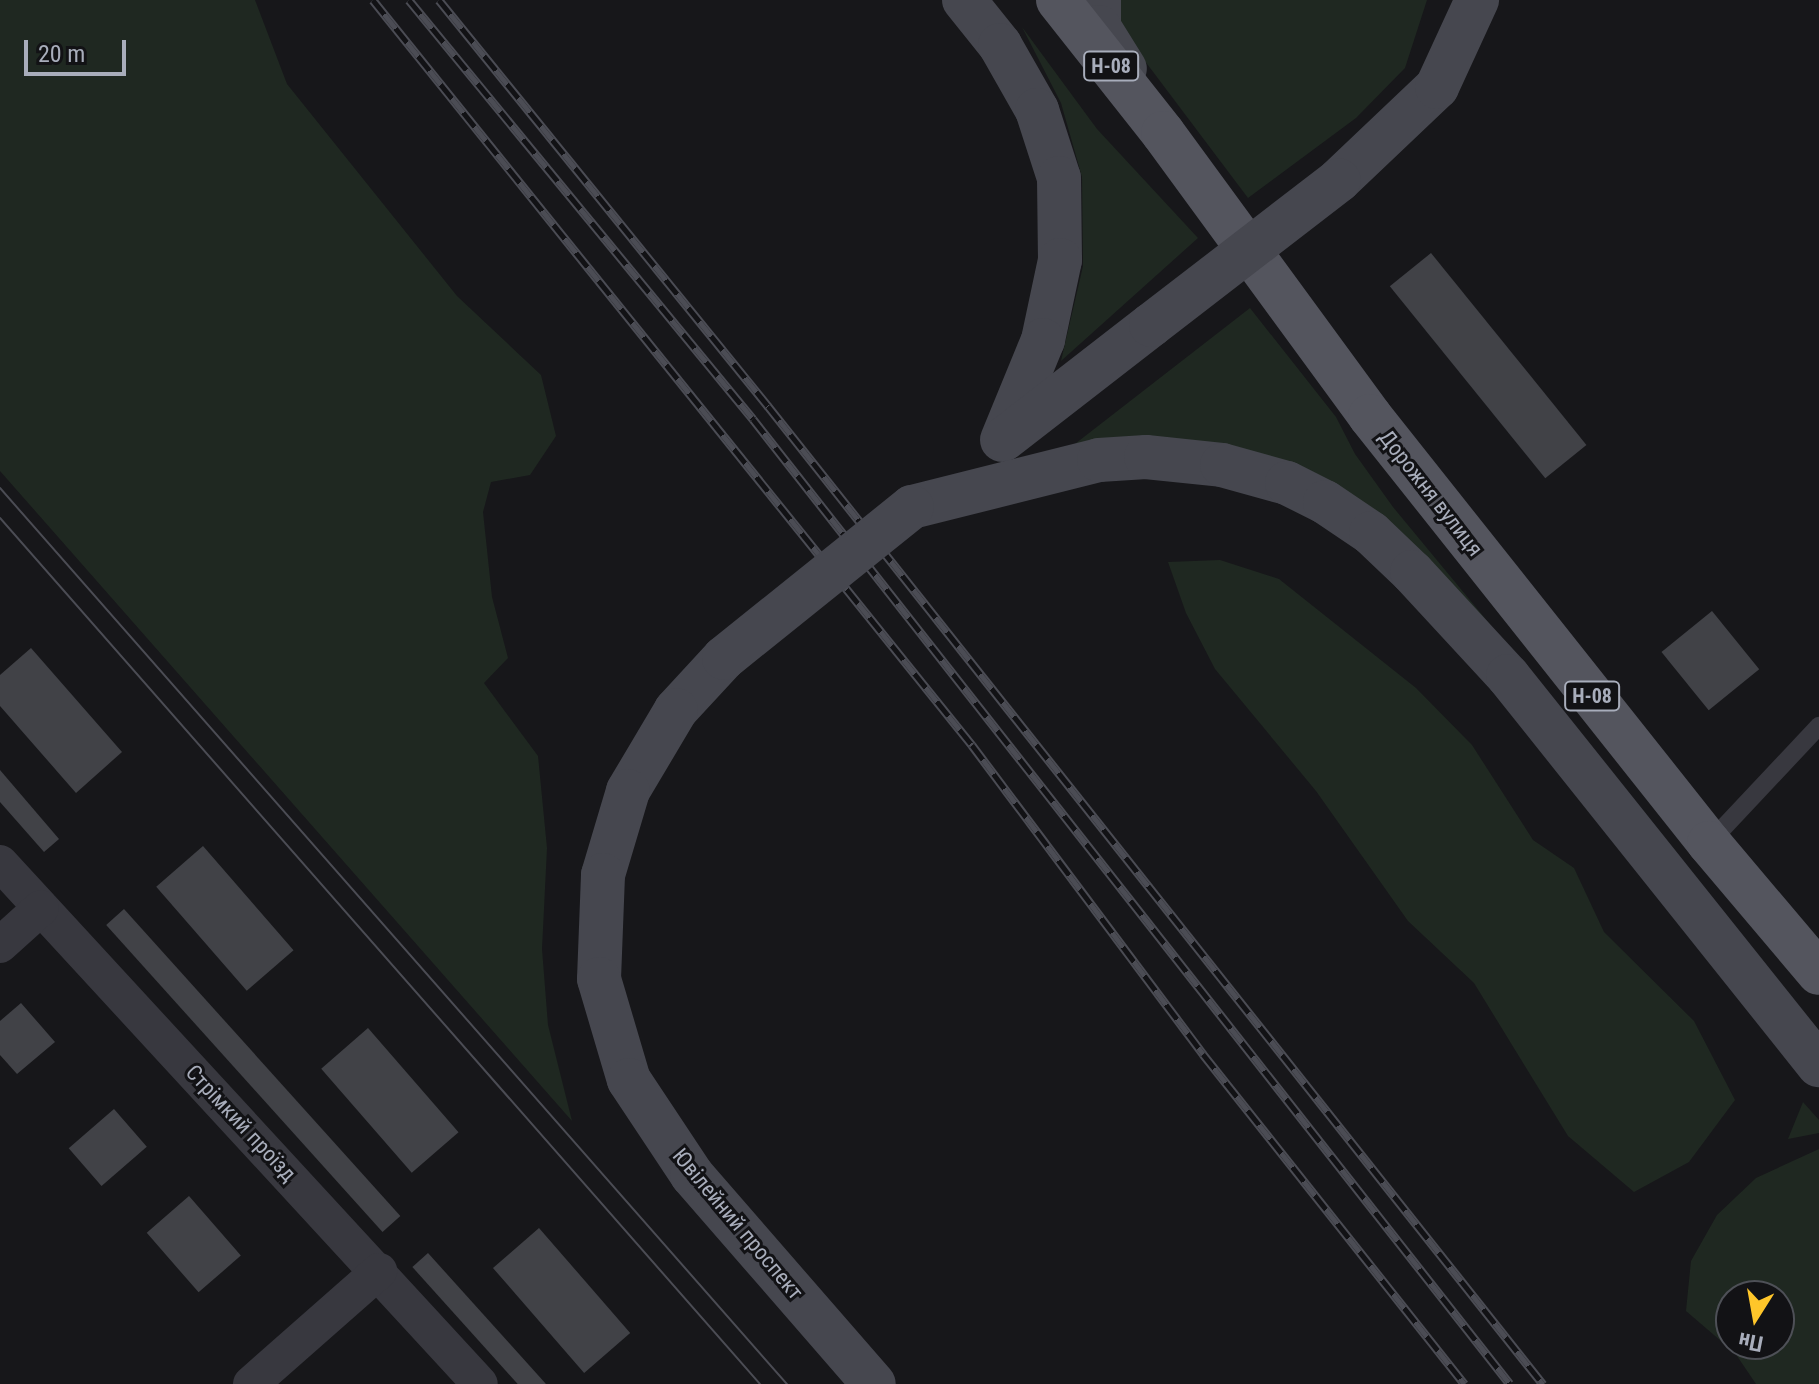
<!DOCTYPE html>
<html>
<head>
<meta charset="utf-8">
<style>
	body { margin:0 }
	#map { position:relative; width:1819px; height:1384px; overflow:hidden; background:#17171a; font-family:"Roboto Condensed",sans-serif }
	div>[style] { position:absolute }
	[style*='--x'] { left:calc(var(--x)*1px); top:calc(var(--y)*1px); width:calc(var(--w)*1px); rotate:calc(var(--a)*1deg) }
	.green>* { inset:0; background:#1f2821 }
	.building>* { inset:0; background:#414247; transform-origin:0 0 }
	.service>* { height:18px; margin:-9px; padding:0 9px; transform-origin:9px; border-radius:9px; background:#38383f }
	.minor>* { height:36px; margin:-18px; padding:0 18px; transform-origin:18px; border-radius:18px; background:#38383f }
	.secondary>* { height:44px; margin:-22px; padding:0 22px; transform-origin:22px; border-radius:22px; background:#46474f }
	.primary>* { height:44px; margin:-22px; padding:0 22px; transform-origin:22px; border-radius:22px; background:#54555e }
	.tram>* { height:2px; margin:-1px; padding:0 1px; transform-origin:1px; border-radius:1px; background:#4b4c54 }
	.rail>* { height:9px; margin-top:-4.5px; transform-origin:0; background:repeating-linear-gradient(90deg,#121215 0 18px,#4b4c54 0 36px); box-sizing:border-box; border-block:2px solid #4b4c54 }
	.secondary-bridge>* { height:44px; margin:-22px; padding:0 22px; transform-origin:22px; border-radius:22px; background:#46474f }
	span { translate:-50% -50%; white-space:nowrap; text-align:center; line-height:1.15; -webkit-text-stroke:6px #121215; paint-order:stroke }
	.shield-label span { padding:2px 6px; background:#121215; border:2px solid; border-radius:6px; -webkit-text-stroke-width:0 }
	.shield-label { font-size:20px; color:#a8adbb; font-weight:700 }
	.street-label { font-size:22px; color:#a8adbb }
	.north { position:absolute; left:1715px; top:1280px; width:80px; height:80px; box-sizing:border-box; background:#121215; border:2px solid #4e5057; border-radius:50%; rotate:191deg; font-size:22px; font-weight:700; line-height:32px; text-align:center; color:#a8adbb }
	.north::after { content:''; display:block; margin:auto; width:28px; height:36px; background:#ffc62a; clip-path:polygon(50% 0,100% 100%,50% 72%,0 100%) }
	.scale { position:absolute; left:24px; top:40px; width:102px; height:36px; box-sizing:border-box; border:4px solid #a8adbb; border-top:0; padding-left:10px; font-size:24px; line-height:28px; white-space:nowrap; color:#a8adbb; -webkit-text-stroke:6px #121215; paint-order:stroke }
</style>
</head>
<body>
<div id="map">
	<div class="green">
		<i style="clip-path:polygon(0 0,255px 0,287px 84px,457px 296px,541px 375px,556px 436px,530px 475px,491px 482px,483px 512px,492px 597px,508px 658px,484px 683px,538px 756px,547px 848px,542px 949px,548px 1025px,572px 1121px,0 471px)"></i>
		<i style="clip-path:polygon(1109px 0,1427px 0,1405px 68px,1356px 118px,1248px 198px,1108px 12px)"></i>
		<i style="clip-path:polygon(1022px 27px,1097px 129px,1198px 238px,1061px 361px,1083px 266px,1082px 177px,1061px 103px)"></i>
		<i style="clip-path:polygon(1250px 308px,1336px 417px,1355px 454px,1393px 507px,1522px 663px,1383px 521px,1071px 447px)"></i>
		<i style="clip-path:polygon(1220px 560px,1279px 579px,1416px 688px,1472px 745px,1533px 840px,1574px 868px,1604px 932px,1694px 1021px,1735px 1100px,1689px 1162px,1634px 1192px,1568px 1136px,1474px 983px,1408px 921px,1316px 791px,1215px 669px,1186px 613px,1168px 562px)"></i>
		<i style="clip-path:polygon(1803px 1102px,1819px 1120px,1819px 1133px,1788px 1139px)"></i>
		<i style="clip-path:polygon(evenodd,1819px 1149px,1819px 1384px,1756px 1384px,1735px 1353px,1686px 1311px,1691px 1261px,1717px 1215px,1756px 1178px,1819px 1149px,1731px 1296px,1779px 1296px,1779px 1344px,1731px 1344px,1731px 1296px)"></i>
	</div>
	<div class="building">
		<i style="left:1431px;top:253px;width:247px;height:53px;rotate:51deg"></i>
		<i style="left:1712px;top:611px;width:75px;height:65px;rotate:51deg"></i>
		<i style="clip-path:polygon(31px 648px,122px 752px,76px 793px,0 706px,0 675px)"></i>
		<i style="clip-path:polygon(0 770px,59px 839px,44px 852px,0 802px)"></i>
		<i style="left:203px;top:846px;width:138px;height:62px;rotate:49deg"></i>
		<i style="left:124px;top:909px;width:413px;height:24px;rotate:48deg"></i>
		<i style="clip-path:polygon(21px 1003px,55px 1042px,17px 1074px,0 1055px,0 1021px)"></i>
		<i style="left:368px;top:1028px;width:138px;height:62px;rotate:49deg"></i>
		<i style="left:114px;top:1109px;width:50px;height:60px;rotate:49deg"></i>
		<i style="left:189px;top:1196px;width:79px;height:56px;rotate:49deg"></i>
		<i style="left:539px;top:1228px;width:139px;height:61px;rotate:49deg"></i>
		<i style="left:428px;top:1253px;width:176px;height:21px;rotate:48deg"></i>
	</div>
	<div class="service">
		<i style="--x:1709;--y:843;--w:161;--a:-46.8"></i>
	</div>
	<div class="minor">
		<i style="--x:0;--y:863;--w:708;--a:47.35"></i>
		<i style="--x:0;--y:945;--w:55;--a:-42.1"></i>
		<i style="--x:251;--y:1384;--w:171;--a:-41.4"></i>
	</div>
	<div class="secondary">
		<i style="--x:964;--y:0;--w:58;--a:51.3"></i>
		<i style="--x:1000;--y:45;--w:75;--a:60.4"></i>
		<i style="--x:1037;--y:110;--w:71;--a:72.1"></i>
		<i style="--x:1059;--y:178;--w:82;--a:89.3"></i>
		<i style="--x:1060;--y:260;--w:82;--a:102"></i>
		<i style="--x:1043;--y:340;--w:108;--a:112.3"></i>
		<i style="--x:1099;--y:0;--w:27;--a:90"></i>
		<i style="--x:1099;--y:27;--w:49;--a:58.2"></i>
		<i style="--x:1339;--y:180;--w:135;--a:-43.5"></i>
		<i style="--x:1437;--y:87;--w:96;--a:-65.3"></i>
		<i style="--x:1004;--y:439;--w:186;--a:-37.8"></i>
		<i style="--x:912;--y:507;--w:193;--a:-14.1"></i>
		<i style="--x:1099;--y:460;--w:47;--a:-3.7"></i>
		<i style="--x:1146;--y:457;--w:76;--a:6"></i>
		<i style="--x:1222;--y:465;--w:67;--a:15.5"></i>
		<i style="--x:1287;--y:483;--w:42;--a:26.6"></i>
		<i style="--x:1325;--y:502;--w:55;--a:34"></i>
		<i style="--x:1371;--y:533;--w:57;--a:43.6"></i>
		<i style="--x:1412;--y:572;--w:142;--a:47.3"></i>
		<i style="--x:1508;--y:676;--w:498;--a:51.4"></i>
		<i style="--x:724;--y:658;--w:71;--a:132.7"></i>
		<i style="--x:676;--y:710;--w:94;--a:120.7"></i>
		<i style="--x:628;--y:791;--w:88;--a:106.6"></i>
		<i style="--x:603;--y:875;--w:104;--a:92.2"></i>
		<i style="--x:599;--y:979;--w:105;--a:73.5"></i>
		<i style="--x:629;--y:1080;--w:114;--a:56.4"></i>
		<i style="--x:692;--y:1175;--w:277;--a:49"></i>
	</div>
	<div class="primary">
		<i style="--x:1058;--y:0;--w:169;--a:51.7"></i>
		<i style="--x:1163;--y:133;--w:351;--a:53.8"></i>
		<i style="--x:1370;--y:416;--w:545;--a:51.55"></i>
		<i style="--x:1709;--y:843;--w:170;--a:49.8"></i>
	</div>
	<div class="tram">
		<i style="--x:0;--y:488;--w:1193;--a:48.71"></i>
		<i style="--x:0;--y:518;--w:1152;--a:48.73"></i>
	</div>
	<div class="rail">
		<i style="--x:373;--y:0;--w:956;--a:51.2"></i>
		<i style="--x:972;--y:745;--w:386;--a:53.2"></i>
		<i style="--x:1203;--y:1054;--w:421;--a:51.6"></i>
		<i style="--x:409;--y:0;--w:542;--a:50.61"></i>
		<i style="--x:753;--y:419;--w:1226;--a:51.89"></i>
		<i style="--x:439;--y:0;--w:523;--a:50.98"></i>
		<i style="--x:768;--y:406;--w:1248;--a:51.61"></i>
	</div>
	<div class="secondary-bridge">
		<i style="--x:1151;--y:325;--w:237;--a:-37.6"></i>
		<i style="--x:724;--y:658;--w:241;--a:-38.8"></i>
	</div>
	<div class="shield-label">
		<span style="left:1111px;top:66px">Н-08</span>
		<span style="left:1592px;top:696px">Н-08</span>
	</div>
	<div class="street-label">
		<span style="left:1431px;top:493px;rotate:52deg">Дорожня вулиця</span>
		<span style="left:241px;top:1123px;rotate:47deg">Стрімкий проїзд</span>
		<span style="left:738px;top:1224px;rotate:50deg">Ювілейний проспект</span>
	</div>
	<div class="north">Пн</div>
	<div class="scale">20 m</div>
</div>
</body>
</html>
